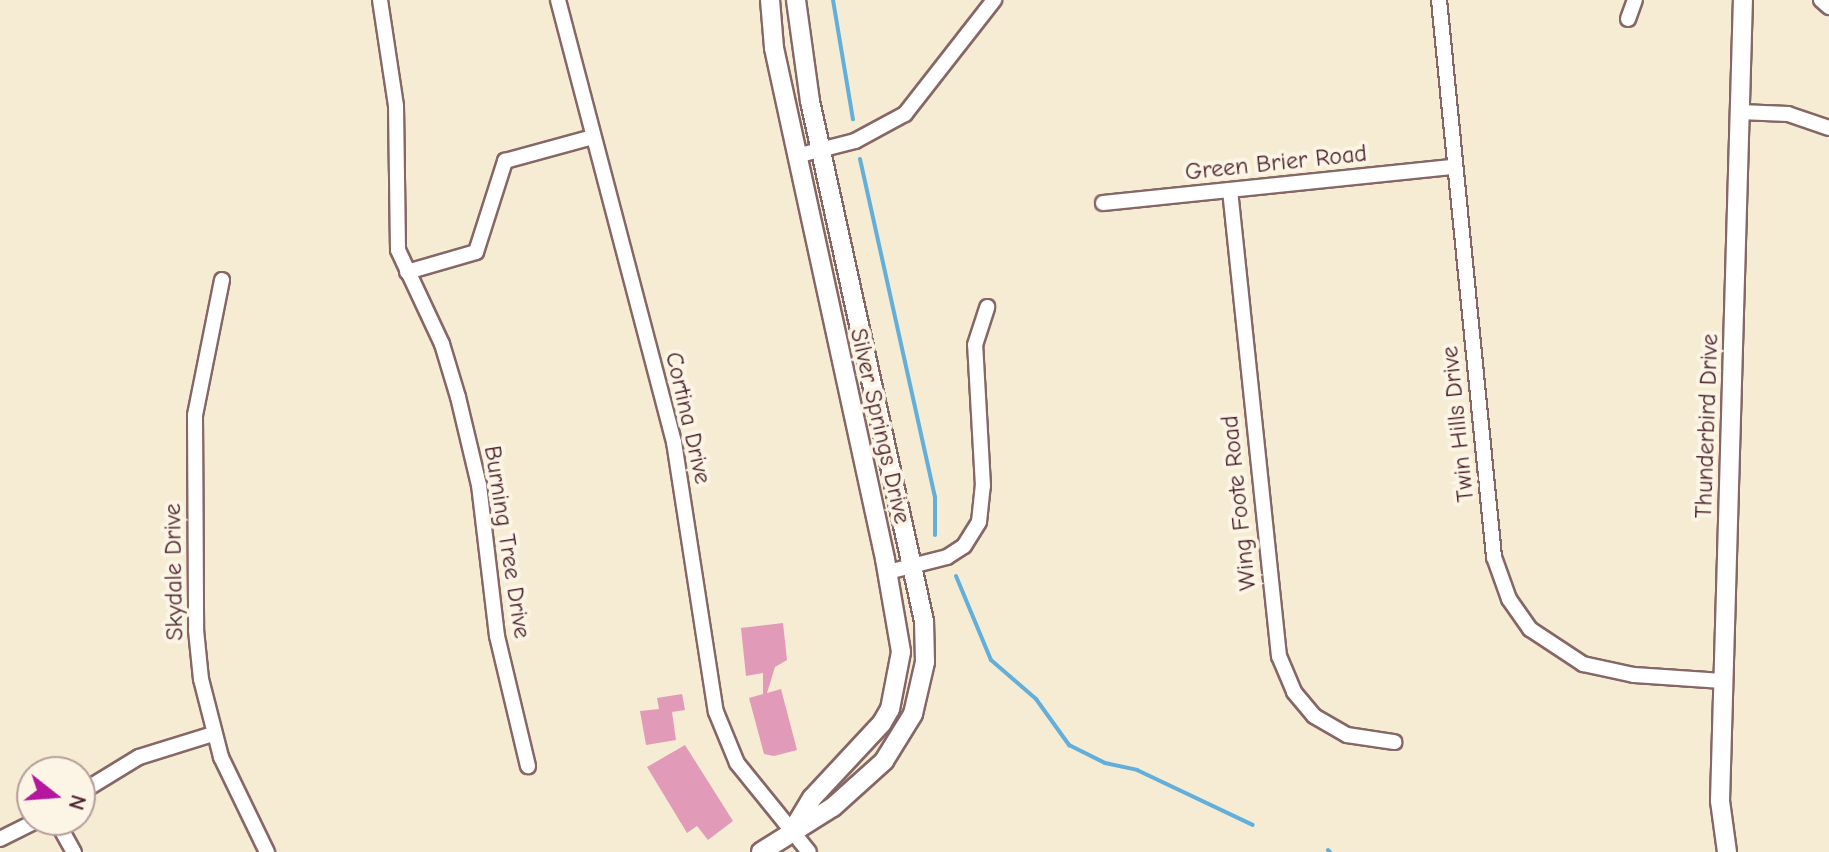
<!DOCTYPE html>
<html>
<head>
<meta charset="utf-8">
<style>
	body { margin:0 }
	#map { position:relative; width:1829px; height:852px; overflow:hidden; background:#f5ecd3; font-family:"Comic Neue",sans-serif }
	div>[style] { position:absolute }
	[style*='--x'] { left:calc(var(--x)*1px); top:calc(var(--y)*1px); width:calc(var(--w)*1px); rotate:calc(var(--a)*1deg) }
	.stream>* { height:4px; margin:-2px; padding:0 2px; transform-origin:2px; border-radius:2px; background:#63afdc }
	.building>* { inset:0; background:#e19bb8 }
	.roads { filter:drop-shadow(2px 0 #866766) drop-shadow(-2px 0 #866766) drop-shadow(0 2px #866766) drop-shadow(0 -2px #866766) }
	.minor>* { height:14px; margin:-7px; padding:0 7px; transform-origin:7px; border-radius:7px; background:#fff }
	.tertiary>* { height:18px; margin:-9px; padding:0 9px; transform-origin:9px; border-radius:9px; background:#fff }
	span { translate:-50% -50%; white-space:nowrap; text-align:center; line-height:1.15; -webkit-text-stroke:8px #fcf5e5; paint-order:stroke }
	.street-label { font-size:24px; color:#4a1f2b }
	.north { position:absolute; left:16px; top:756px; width:80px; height:80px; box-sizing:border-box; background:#fcf5e5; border:2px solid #b59f9b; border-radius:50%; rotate:107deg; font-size:22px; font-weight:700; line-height:32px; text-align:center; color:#4a1f2b }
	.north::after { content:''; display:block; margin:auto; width:28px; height:36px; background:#b5179e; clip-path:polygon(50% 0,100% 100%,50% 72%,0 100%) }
</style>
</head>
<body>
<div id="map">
	<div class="stream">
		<i style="--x:833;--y:0;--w:121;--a:80.5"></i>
		<i style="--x:860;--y:159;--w:346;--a:77.5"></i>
		<i style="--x:935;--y:497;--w:38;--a:90"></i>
		<i style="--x:956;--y:576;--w:91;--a:67.4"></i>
		<i style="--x:991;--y:660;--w:60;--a:40.9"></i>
		<i style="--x:1036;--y:699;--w:57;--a:54.3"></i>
		<i style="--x:1069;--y:745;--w:40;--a:26.6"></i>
		<i style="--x:1105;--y:763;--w:33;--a:12"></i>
		<i style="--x:1137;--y:770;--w:128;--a:25.4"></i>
		<i style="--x:1328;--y:850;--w:3;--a:45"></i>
	</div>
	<div class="building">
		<i style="clip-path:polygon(783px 623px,787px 660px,775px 667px,767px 693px,781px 689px,797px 750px,774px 756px,764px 754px,749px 698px,763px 694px,763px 673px,746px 676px,741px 628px)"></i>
		<i style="clip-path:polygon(682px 694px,685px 710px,672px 712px,676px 740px,646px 745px,640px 711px,659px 709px,657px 698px)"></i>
		<i style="clip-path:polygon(685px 745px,733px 821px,708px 840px,697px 826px,687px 833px,647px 767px)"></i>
	</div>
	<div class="roads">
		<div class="minor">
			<i style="--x:380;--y:0;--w:107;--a:81.4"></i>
			<i style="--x:396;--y:106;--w:144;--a:89.2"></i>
			<i style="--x:398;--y:250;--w:104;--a:64.9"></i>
			<i style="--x:442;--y:344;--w:55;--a:73.2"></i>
			<i style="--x:458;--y:397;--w:90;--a:76.6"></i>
			<i style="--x:479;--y:485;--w:152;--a:83.2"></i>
			<i style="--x:497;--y:636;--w:134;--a:76.6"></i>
			<i style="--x:558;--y:0;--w:457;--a:75.3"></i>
			<i style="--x:674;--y:442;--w:273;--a:81.2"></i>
			<i style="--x:716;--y:712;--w:55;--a:67.6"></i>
			<i style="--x:737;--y:763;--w:114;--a:51"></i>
			<i style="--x:1439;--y:0;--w:560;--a:84.36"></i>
			<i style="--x:1494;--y:557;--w:45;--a:70.3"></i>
			<i style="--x:1509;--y:599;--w:37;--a:55"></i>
			<i style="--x:1530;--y:629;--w:64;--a:33.4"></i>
			<i style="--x:1583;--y:664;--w:52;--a:12.2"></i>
			<i style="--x:1634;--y:675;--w:89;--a:3.9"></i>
			<i style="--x:1821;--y:0;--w:11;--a:41"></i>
			<i style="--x:1628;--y:19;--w:20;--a:-70"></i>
			<i style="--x:1740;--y:112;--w:48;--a:2.4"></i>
			<i style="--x:1788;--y:114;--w:43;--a:18.9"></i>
			<i style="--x:796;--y:156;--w:61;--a:-14.3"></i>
			<i style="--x:855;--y:141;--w:57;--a:-28.4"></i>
			<i style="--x:905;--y:114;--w:145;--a:-52"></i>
			<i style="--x:1230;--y:190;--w:469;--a:84"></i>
			<i style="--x:1279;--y:656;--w:39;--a:67"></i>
			<i style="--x:1294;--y:692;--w:31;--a:50"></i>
			<i style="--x:1314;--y:716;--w:38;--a:30"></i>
			<i style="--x:1347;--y:735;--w:48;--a:8.5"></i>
			<i style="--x:1103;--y:203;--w:353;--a:-5.9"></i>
			<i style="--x:407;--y:272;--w:72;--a:-16.2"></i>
			<i style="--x:476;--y:252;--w:96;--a:-72.3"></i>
			<i style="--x:505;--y:161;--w:91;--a:-15.3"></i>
			<i style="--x:222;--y:280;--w:138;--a:101.3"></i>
			<i style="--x:195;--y:415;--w:215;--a:89.7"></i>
			<i style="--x:196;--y:630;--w:49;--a:84.2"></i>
			<i style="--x:201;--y:679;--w:81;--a:75.6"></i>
			<i style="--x:221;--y:757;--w:106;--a:64.2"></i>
			<i style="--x:888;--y:572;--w:61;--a:-14.3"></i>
			<i style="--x:947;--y:557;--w:20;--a:-33"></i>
			<i style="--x:964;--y:546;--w:28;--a:-58"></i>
			<i style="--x:979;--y:522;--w:36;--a:-84"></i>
			<i style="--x:983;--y:486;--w:141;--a:-93.2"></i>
			<i style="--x:975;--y:345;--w:40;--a:-72"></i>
			<i style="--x:80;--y:793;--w:69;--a:-31.4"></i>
			<i style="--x:139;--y:757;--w:77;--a:-17.3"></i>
			<i style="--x:56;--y:820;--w:37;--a:61"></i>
			<i style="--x:0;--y:839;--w:42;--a:-26.6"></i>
		</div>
		<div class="tertiary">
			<i style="--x:770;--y:0;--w:48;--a:85.2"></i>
			<i style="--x:774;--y:48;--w:523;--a:77.74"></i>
			<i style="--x:885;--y:559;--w:94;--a:80.2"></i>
			<i style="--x:901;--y:652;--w:58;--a:100.9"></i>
			<i style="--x:890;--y:709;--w:16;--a:120"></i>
			<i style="--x:882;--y:723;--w:103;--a:133"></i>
			<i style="--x:812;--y:798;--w:37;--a:121"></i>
			<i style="--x:761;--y:852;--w:85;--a:-32"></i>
			<i style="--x:833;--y:807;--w:69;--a:-42"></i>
			<i style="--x:884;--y:761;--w:55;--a:-58.3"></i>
			<i style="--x:913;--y:714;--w:53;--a:-77"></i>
			<i style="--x:925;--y:662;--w:41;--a:-91.4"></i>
			<i style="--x:924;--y:621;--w:532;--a:-102.37"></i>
			<i style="--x:810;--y:101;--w:102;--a:-97.9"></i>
			<i style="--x:1727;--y:852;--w:51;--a:-97.8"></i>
			<i style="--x:1720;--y:801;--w:801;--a:-88.36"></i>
		</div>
	</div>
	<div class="street-label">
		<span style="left:1276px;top:163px;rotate:-6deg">Green Brier Road</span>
		<span style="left:688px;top:418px;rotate:77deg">Cortina Drive</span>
		<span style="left:1458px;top:424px;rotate:-96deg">Twin Hills Drive</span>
		<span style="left:880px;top:426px;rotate:77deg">Silver Springs Drive</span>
		<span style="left:1707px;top:426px;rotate:-88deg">Thunderbird Drive</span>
		<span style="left:1239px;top:503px;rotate:-96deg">Wing Foote Road</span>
		<span style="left:507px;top:542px;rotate:81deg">Burning Tree Drive</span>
		<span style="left:174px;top:572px;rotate:-91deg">Skydale Drive</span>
	</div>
	<div class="north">N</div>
</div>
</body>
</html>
